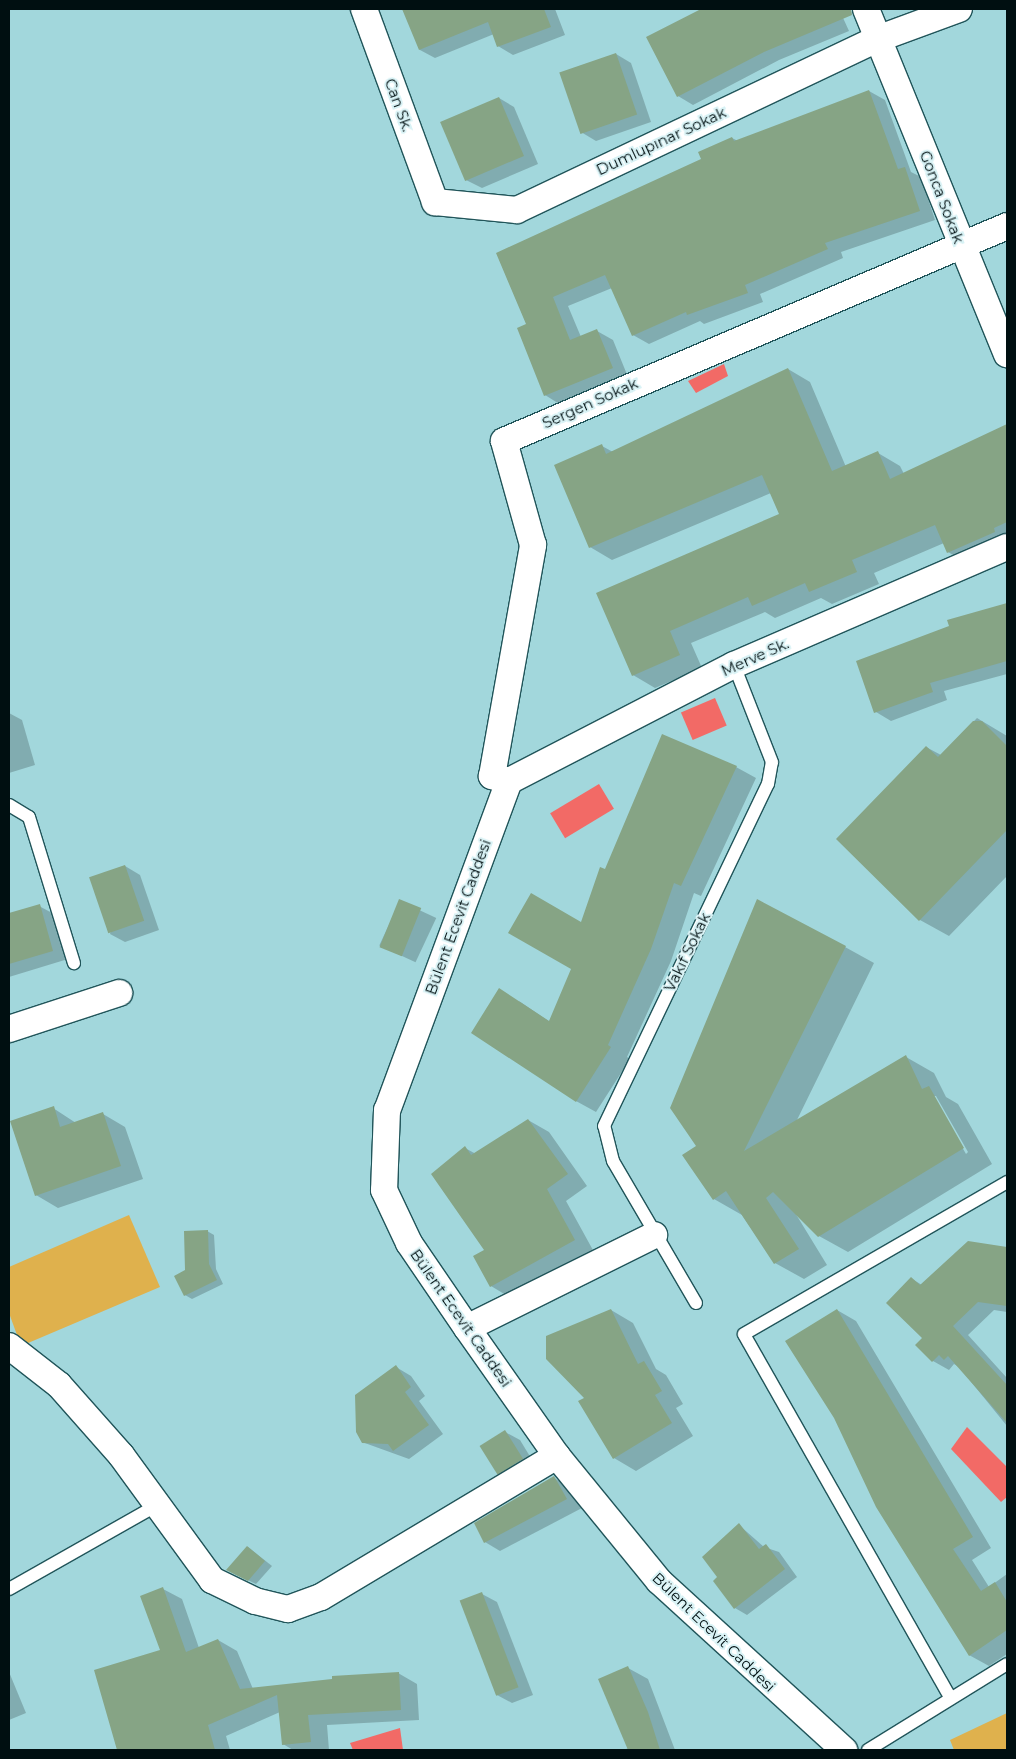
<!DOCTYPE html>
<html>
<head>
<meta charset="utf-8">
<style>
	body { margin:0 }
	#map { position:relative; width:1016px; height:1759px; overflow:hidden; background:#a2d7dc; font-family:Montserrat,sans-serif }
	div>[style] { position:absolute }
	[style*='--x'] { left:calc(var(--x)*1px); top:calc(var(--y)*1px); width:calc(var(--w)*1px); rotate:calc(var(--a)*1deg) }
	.green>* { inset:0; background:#dfb14d }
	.water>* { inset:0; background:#f26a66; transform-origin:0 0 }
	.shadow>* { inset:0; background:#0003; transform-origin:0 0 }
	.building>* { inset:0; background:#86a485; transform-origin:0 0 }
	.roads { filter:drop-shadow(1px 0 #21555a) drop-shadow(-1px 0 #21555a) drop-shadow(0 1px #21555a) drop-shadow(0 -1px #21555a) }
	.lane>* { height:12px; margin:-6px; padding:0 6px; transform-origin:6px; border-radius:6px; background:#fff }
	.street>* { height:26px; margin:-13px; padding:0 13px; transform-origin:13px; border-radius:13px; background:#fff }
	span { translate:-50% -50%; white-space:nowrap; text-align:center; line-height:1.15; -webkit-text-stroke:4px #d8f2f5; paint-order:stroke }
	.street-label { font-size:15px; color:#000f11 }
	.frame { position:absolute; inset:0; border:10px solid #000f11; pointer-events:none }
</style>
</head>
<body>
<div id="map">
	<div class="green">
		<i style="clip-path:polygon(129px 1215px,160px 1287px,21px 1346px,9px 1313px,9px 1267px)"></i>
		<i style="clip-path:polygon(1007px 1713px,1007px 1750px,954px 1750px,950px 1740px)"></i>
	</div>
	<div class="water">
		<i style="clip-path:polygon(724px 364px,728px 376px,696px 393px,688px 381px)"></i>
		<i style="left:715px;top:698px;width:30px;height:37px;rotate:67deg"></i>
		<i style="left:599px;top:784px;width:29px;height:57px;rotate:59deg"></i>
		<i style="clip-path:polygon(967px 1427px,1007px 1467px,1007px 1497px,1001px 1502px,951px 1449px)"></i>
		<i style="clip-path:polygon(400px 1728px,403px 1750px,353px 1750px,350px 1743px)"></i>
	</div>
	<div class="shadow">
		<i style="clip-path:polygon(404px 9px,555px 9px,565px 35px,513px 55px,498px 46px,494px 34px,435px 58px,420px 50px)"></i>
		<i style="clip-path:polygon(727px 9px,839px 9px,849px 31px,779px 60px,693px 105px,678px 96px,710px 17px)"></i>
		<i style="clip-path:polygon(616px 54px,631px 63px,651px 122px,596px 141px,581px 132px)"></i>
		<i style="clip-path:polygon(869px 91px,885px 100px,911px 172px,921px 177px,935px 220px,841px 252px,843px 258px,760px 294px,763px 302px,704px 324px,700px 321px,649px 344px,633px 335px,612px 288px,568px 306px,581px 337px,597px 331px,613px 340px,628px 377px,561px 405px,545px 395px,527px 325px,497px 254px,703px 159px,732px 138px,738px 141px)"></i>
		<i style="clip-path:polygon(499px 98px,514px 107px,538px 164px,482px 188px,466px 180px)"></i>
		<i style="clip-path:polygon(788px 369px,810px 382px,846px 467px,878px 453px,900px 466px,904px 474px,1007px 426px,1007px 548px,970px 565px,948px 552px,944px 543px,874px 573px,879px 584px,832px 604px,821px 598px,775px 618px,765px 612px,691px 643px,702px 668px,655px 688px,633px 675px,598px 594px,780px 515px,771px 493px,612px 560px,590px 547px,602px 446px,613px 452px)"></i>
		<i style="clip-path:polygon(1007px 604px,1007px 674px,944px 691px,947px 700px,891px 721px,876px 712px,951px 627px,949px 621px)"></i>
		<i style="clip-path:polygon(9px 713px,22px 720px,35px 765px,9px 773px)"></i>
		<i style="clip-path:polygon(977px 718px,1007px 736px,1007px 876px,949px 936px,920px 920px,926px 747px,941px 755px)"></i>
		<i style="clip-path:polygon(736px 767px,756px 778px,701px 896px,694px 893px,671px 961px,627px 1057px,630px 1059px,596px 1112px,576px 1101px,519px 1001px,550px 1022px,573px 969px,581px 924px,606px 871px)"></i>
		<i style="clip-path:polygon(125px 866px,140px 875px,159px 930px,125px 942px,110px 934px)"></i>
		<i style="left:400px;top:901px;width:40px;height:49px;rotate:25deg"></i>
		<i style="clip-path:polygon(39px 906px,54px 914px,68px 959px,9px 977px,9px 915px)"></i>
		<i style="clip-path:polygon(evenodd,845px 947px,874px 963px,796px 1122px,906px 1057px,934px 1073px,946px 1097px,958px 1104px,992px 1164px,848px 1252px,819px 1236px,794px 1211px,827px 1265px,804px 1279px,775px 1263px,742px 1215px,714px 1199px,697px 1147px,845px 947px,933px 1096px,936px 1096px,968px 1152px,966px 1154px,933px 1096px)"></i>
		<i style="clip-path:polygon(53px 1108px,76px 1123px,103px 1114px,125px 1127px,143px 1179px,58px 1208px,36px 1195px)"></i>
		<i style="clip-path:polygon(528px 1120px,549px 1132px,587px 1186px,566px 1201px,594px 1252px,511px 1298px,491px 1286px,465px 1148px,476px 1154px)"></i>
		<i style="clip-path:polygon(207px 1231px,214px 1235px,216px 1269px,223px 1284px,192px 1299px,185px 1295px,187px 1271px)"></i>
		<i style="clip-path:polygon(969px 1242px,1007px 1248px,1007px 1312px,994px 1310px,968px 1335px,1007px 1378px,1007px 1426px,959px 1367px,954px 1364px,949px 1370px,933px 1361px,924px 1338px,912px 1279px,922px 1285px)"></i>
		<i style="clip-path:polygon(611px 1310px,633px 1323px,656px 1369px,666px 1375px,683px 1404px,676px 1408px,693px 1436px,636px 1471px,614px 1458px)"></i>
		<i style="clip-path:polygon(837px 1310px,856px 1321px,991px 1548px,972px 1560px,989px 1587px,1007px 1574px,1007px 1654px,989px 1666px,969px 1655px)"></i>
		<i style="clip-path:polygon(396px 1367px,411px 1376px,425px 1396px,419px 1401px,443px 1434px,409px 1459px,362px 1442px)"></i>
		<i style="clip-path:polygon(505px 1432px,520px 1440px,537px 1468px,514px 1482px,499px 1473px)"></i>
		<i style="clip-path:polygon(554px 1478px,569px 1487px,582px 1508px,500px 1551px,485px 1542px)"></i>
		<i style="clip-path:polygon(739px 1525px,764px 1547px,779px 1552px,797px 1577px,747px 1615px,735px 1608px,719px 1578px)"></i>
		<i style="clip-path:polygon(248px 1547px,272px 1566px,256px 1584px,235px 1574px)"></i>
		<i style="clip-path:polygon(163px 1589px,182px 1599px,199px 1648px,218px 1640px,237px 1651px,253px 1689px,398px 1673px,417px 1684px,419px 1720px,327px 1725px,329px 1750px,293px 1750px,283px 1744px,280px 1712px,226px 1736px,230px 1750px,118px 1750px,95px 1671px,161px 1651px)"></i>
		<i style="clip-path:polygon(482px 1594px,497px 1602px,533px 1695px,512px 1703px,497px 1695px,461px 1602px)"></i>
		<i style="clip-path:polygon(628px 1668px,648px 1679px,675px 1750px,623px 1750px,629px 1748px)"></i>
		<i style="clip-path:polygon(9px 1672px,26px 1713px,9px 1720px)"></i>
	</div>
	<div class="building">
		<i style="clip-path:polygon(402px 9px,544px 9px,551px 27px,497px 47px,488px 22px,419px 50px)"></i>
		<i style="clip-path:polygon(701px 9px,851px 9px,852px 15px,764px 52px,677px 97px,646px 37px)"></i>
		<i style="left:616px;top:53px;width:65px;height:60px;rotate:71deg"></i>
		<i style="clip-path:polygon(869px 90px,898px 169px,905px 167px,920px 211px,825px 243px,828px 249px,745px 285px,748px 293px,687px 315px,686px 312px,632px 336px,605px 275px,553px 297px,570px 340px,597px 329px,613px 368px,544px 396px,517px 328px,526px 324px,496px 253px,701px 159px,698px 152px,732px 137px,734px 141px)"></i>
		<i style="left:499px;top:97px;width:64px;height:64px;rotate:67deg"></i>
		<i style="clip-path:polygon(788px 368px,832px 471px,878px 451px,890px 479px,1007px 424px,1007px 522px,994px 528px,995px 532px,947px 553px,935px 525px,852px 560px,857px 572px,809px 592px,805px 583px,752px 606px,748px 597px,670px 631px,680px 655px,632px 676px,596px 593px,779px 514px,762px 475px,589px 548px,554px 465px,602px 444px,606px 454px)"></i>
		<i style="clip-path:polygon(1007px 603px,1007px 661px,930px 683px,933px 692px,874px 713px,856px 661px,949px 626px,947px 620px)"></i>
		<i style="clip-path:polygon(973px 721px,982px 721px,1007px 746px,1007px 830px,919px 921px,836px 839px,926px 746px,938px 757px)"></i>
		<i style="clip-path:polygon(662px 734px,737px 766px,681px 886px,674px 883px,651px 949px,608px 1045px,611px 1047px,576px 1102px,471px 1033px,499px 988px,549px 1021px,571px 969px,508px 933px,531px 893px,581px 922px,600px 867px,605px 869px)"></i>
		<i style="left:125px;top:865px;width:59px;height:38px;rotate:71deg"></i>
		<i style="left:399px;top:899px;width:24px;height:52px;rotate:22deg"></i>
		<i style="clip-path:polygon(757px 899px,846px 946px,744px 1151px,906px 1055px,922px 1089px,929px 1086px,964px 1148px,818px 1237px,773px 1192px,766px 1198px,799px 1249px,774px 1264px,726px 1191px,713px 1200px,682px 1155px,696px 1146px,670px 1108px)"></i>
		<i style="clip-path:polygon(40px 904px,53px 951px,9px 964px,9px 913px)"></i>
		<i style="clip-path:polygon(54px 1106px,60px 1127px,103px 1112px,121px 1166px,35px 1196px,10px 1121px)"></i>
		<i style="clip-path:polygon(528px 1119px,568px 1174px,547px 1189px,575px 1240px,490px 1287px,473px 1256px,484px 1250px,431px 1174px,465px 1146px,471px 1155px)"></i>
		<i style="clip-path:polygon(208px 1230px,209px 1264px,217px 1280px,184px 1296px,174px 1276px,185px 1270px,184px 1231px)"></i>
		<i style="clip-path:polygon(968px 1241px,1007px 1247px,1007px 1306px,978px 1302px,953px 1326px,1007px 1385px,1007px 1423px,948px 1356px,944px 1360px,939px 1355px,932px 1362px,915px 1345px,922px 1338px,886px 1303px,911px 1277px,920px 1285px)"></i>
		<i style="clip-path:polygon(611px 1309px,638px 1364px,644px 1361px,662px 1391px,655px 1395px,672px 1423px,613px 1459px,578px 1401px,584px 1398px,546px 1359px,546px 1336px)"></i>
		<i style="clip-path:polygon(837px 1309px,973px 1537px,953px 1549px,981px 1591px,995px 1582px,1007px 1602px,1007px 1630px,969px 1656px,876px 1507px,834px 1418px,785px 1341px)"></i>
		<i style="clip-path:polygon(396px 1365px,411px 1387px,405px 1392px,429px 1425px,393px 1451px,388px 1444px,362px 1443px,356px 1432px,355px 1395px)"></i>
		<i style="left:505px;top:1430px;width:34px;height:30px;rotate:58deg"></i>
		<i style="clip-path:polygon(554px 1476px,567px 1499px,484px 1543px,474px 1523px)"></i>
		<i style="clip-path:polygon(739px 1523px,759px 1549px,766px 1544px,785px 1569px,734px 1609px,713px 1581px,717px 1577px,702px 1557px)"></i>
		<i style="clip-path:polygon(247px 1546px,265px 1561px,248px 1581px,226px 1570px)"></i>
		<i style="clip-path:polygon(163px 1587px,186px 1652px,218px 1639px,240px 1689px,332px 1679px,332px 1676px,399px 1672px,401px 1710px,308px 1715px,311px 1742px,282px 1745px,277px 1695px,208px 1725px,215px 1750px,117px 1750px,94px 1670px,160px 1650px,140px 1596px)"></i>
		<i style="left:482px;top:1592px;width:102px;height:24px;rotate:69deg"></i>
		<i style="clip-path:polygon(628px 1666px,648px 1712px,660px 1750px,628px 1750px,598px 1679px)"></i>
	</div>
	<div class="roads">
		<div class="lane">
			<i style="--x:9;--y:805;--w:23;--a:31"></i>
			<i style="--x:29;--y:817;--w:153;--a:72.9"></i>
			<i style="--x:696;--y:1303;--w:164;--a:-120.3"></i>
			<i style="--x:613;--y:1161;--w:36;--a:-104"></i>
			<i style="--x:604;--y:1126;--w:379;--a:-64.4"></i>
			<i style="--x:768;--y:784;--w:22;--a:-80"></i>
			<i style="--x:772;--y:762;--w:104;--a:-111.4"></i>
			<i style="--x:9;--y:1589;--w:169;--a:-29.5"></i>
			<i style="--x:950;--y:1697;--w:417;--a:-119.6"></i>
			<i style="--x:744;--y:1334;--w:304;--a:-30"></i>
			<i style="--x:868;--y:1750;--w:163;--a:-31.7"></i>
		</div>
		<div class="street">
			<i style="--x:364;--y:9;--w:206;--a:69.8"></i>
			<i style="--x:435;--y:202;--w:82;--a:5.6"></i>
			<i style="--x:517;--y:210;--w:402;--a:-25.4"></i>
			<i style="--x:880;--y:38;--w:84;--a:-20.2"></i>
			<i style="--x:866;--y:9;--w:373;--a:67.8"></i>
			<i style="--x:509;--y:781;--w:351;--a:110.3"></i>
			<i style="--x:387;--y:1110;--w:80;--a:92.1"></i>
			<i style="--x:384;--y:1190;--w:59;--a:64.7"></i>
			<i style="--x:409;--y:1243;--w:103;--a:55.7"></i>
			<i style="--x:467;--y:1328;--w:156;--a:54.9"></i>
			<i style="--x:557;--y:1456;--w:161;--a:50.8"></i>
			<i style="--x:659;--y:1581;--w:251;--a:42.4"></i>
			<i style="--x:509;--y:781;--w:18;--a:-164"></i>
			<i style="--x:492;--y:776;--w:235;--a:-79.9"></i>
			<i style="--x:533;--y:545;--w:108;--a:-105.6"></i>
			<i style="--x:504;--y:441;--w:547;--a:-23.14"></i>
			<i style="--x:509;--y:781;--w:253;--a:-27.3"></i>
			<i style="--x:734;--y:665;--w:297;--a:-23.4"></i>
			<i style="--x:9;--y:1029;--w:116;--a:-18.1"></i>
			<i style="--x:467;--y:1328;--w:209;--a:-26.4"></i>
			<i style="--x:9;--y:1346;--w:63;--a:38"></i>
			<i style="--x:59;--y:1385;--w:94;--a:48.5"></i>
			<i style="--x:121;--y:1455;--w:155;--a:53.9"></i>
			<i style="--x:212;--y:1580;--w:48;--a:26"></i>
			<i style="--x:255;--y:1601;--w:34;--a:14"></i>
			<i style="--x:288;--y:1609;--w:35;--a:-20"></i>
			<i style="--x:321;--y:1597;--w:275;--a:-30.9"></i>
		</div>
	</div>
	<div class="street-label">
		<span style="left:399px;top:105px;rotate:70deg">Can Sk.</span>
		<span style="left:661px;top:141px;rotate:-25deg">Dumlupınar Sokak</span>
		<span style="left:942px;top:197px;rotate:69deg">Gonca Sokak</span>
		<span style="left:590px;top:403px;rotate:-24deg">Sergen Sokak</span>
		<span style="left:755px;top:657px;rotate:-24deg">Merve Sk.</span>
		<span style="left:458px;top:917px;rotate:-70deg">Bülent Ecevit Caddesi</span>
		<span style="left:687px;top:952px;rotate:-64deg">Vakıf Sokak</span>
		<span style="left:461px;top:1318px;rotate:55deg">Bülent Ecevit Caddesi</span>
		<span style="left:714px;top:1632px;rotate:44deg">Bülent Ecevit Caddesi</span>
	</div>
	<div class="frame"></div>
</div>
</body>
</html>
